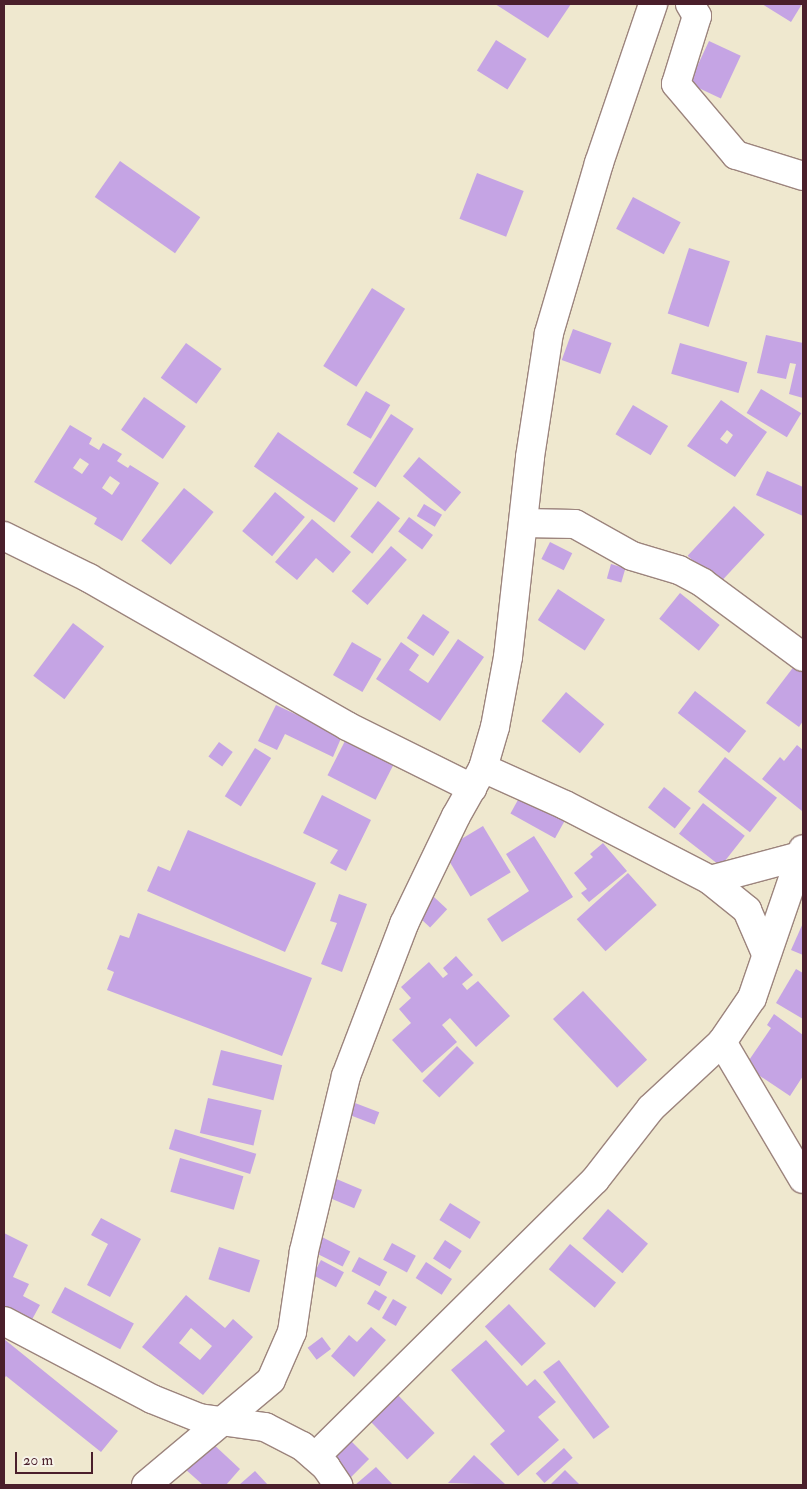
<!DOCTYPE html>
<html>
<head>
<meta charset="utf-8">
<style>
	body { margin:0 }
	#map { position:relative; width:807px; height:1489px; overflow:hidden; background:#efe8cf; font-family:"IM FELL Double Pica",serif }
	div>[style] { position:absolute }
	[style*='--x'] { left:calc(var(--x)*1px); top:calc(var(--y)*1px); width:calc(var(--w)*1px); rotate:calc(var(--a)*1deg) }
	.building>* { inset:0; background:#c5a4e4; transform-origin:0 0 }
	.roads { filter:drop-shadow(1px 0 #9c847d) drop-shadow(-1px 0 #9c847d) drop-shadow(0 1px #9c847d) drop-shadow(0 -1px #9c847d) }
	.minor>* { height:28px; margin:-14px; padding:0 14px; transform-origin:14px; border-radius:14px; background:#fff }
	span { translate:-50% -50%; white-space:nowrap; text-align:center; line-height:1.15; -webkit-text-stroke:4px #f7f3e8; paint-order:stroke }
	.frame { position:absolute; inset:0; border:5px solid #4a1f2b; pointer-events:none }
	.scale { position:absolute; left:15px; top:1452px; width:78px; height:22px; box-sizing:border-box; border:2px solid #4a1f2b; border-top:0; padding-left:6px; font-size:15px; line-height:18px; white-space:nowrap; color:#4a1f2b; -webkit-text-stroke:4px #f7f3e8; paint-order:stroke }
</style>
</head>
<body>
<div id="map">
	<div class="building">
		<i style="clip-path:polygon(495px 4px,571px 4px,548px 38px)"></i>
		<i style="clip-path:polygon(762px 4px,802px 4px,791px 22px)"></i>
		<i style="left:496px;top:40px;width:36px;height:36px;rotate:32deg"></i>
		<i style="left:709px;top:41px;width:35px;height:47px;rotate:25deg"></i>
		<i style="left:120px;top:161px;width:98px;height:44px;rotate:35deg"></i>
		<i style="left:477px;top:173px;width:50px;height:49px;rotate:21deg"></i>
		<i style="left:633px;top:197px;width:54px;height:36px;rotate:28deg"></i>
		<i style="left:689px;top:248px;width:43px;height:69px;rotate:18deg"></i>
		<i style="left:372px;top:288px;width:39px;height:92px;rotate:32deg"></i>
		<i style="left:573px;top:329px;width:41px;height:33px;rotate:20deg"></i>
		<i style="clip-path:polygon(766px 335px,803px 343px,803px 398px,789px 394px,796px 364px,790px 363px,786px 379px,757px 373px)"></i>
		<i style="left:186px;top:343px;width:44px;height:43px;rotate:36deg"></i>
		<i style="left:680px;top:343px;width:70px;height:32px;rotate:16deg"></i>
		<i style="left:761px;top:389px;width:47px;height:28px;rotate:31deg"></i>
		<i style="left:366px;top:391px;width:28px;height:39px;rotate:30deg"></i>
		<i style="left:144px;top:397px;width:51px;height:40px;rotate:35deg"></i>
		<i style="clip-path:polygon(evenodd,721px 400px,767px 432px,735px 477px,687px 446px,721px 400px,727px 430px,733px 435px,727px 444px,720px 439px,727px 430px)"></i>
		<i style="left:633px;top:405px;width:41px;height:34px;rotate:31deg"></i>
		<i style="left:391px;top:414px;width:27px;height:70px;rotate:33deg"></i>
		<i style="clip-path:polygon(evenodd,70px 425px,92px 438px,89px 444px,99px 450px,103px 443px,122px 454px,117px 461px,128px 468px,130px 465px,159px 483px,122px 541px,94px 524px,97px 518px,34px 482px,70px 425px,80px 458px,89px 464px,82px 474px,73px 468px,80px 458px,70px 425px,110px 476px,120px 483px,112px 495px,102px 488px,110px 476px)"></i>
		<i style="left:278px;top:432px;width:98px;height:42px;rotate:35deg"></i>
		<i style="left:419px;top:457px;width:55px;height:25px;rotate:40deg"></i>
		<i style="clip-path:polygon(767px 471px,803px 487px,803px 516px,756px 495px)"></i>
		<i style="left:184px;top:488px;width:38px;height:68px;rotate:39deg"></i>
		<i style="left:275px;top:492px;width:39px;height:51px;rotate:40deg"></i>
		<i style="left:378px;top:501px;width:28px;height:45px;rotate:38deg"></i>
		<i style="left:424px;top:504px;width:21px;height:14px;rotate:31deg"></i>
		<i style="left:734px;top:506px;width:42px;height:68px;rotate:43deg"></i>
		<i style="left:409px;top:517px;width:30px;height:18px;rotate:37deg"></i>
		<i style="clip-path:polygon(312px 519px,351px 552px,333px 573px,316px 558px,297px 580px,275px 562px)"></i>
		<i style="left:550px;top:542px;width:25px;height:19px;rotate:27deg"></i>
		<i style="left:391px;top:546px;width:21px;height:60px;rotate:41deg"></i>
		<i style="left:611px;top:564px;width:15px;height:15px;rotate:16deg"></i>
		<i style="left:558px;top:589px;width:56px;height:37px;rotate:33deg"></i>
		<i style="left:680px;top:593px;width:51px;height:33px;rotate:39deg"></i>
		<i style="left:423px;top:614px;width:32px;height:29px;rotate:34deg"></i>
		<i style="left:73px;top:623px;width:39px;height:66px;rotate:37deg"></i>
		<i style="clip-path:polygon(458px 639px,484px 657px,440px 721px,376px 679px,401px 642px,419px 655px,409px 670px,428px 683px)"></i>
		<i style="left:352px;top:642px;width:34px;height:38px;rotate:30deg"></i>
		<i style="clip-path:polygon(795px 665px,803px 671px,803px 721px,799px 727px,766px 703px)"></i>
		<i style="left:695px;top:691px;width:65px;height:28px;rotate:38deg"></i>
		<i style="left:566px;top:692px;width:50px;height:38px;rotate:40deg"></i>
		<i style="clip-path:polygon(276px 705px,342px 736px,333px 757px,285px 734px,277px 750px,258px 741px)"></i>
		<i style="left:347px;top:737px;width:54px;height:43px;rotate:27deg"></i>
		<i style="left:219px;top:742px;width:17px;height:18px;rotate:36deg"></i>
		<i style="clip-path:polygon(797px 745px,803px 750px,802px 811px,762px 779px,780px 757px,784px 761px)"></i>
		<i style="left:255px;top:748px;width:19px;height:57px;rotate:32deg"></i>
		<i style="left:725px;top:757px;width:66px;height:44px;rotate:38deg"></i>
		<i style="left:664px;top:787px;width:34px;height:26px;rotate:38deg"></i>
		<i style="left:524px;top:789px;width:51px;height:28px;rotate:29deg"></i>
		<i style="clip-path:polygon(322px 795px,371px 820px,346px 871px,330px 863px,338px 850px,303px 833px)"></i>
		<i style="left:703px;top:803px;width:53px;height:39px;rotate:38deg"></i>
		<i style="left:483px;top:826px;width:54px;height:47px;rotate:59deg"></i>
		<i style="clip-path:polygon(188px 830px,316px 883px,285px 952px,147px 891px,158px 866px,170px 871px)"></i>
		<i style="clip-path:polygon(534px 836px,573px 897px,502px 942px,487px 919px,529px 891px,506px 854px)"></i>
		<i style="clip-path:polygon(603px 843px,627px 871px,589px 902px,581px 893px,587px 889px,574px 873px,593px 857px,590px 854px)"></i>
		<i style="left:628px;top:873px;width:43px;height:69px;rotate:48deg"></i>
		<i style="clip-path:polygon(339px 894px,367px 904px,342px 972px,321px 964px,337px 923px,330px 921px)"></i>
		<i style="left:434px;top:897px;width:18px;height:25px;rotate:43deg"></i>
		<i style="clip-path:polygon(138px 913px,312px 978px,282px 1056px,107px 990px,114px 972px,107px 969px,120px 935px,129px 938px)"></i>
		<i style="clip-path:polygon(803px 923px,803px 955px,791px 950px)"></i>
		<i style="clip-path:polygon(456px 956px,473px 975px,462px 984px,467px 990px,478px 981px,510px 1016px,476px 1047px,450px 1018px,442px 1025px,457px 1042px,422px 1073px,392px 1040px,411px 1023px,399px 1009px,411px 998px,401px 987px,429px 962px,443px 978px,448px 974px,443px 968px)"></i>
		<i style="clip-path:polygon(796px 969px,803px 973px,803px 1019px,776px 1003px)"></i>
		<i style="left:583px;top:991px;width:94px;height:41px;rotate:47deg"></i>
		<i style="clip-path:polygon(774px 1014px,803px 1035px,803px 1076px,790px 1096px,745px 1066px,771px 1028px,767px 1025px)"></i>
		<i style="left:457px;top:1046px;width:24px;height:49px;rotate:45deg"></i>
		<i style="left:221px;top:1050px;width:63px;height:36px;rotate:14deg"></i>
		<i style="left:208px;top:1098px;width:55px;height:36px;rotate:13deg"></i>
		<i style="left:355px;top:1103px;width:26px;height:13px;rotate:21deg"></i>
		<i style="left:175px;top:1129px;width:85px;height:21px;rotate:17deg"></i>
		<i style="left:180px;top:1158px;width:66px;height:35px;rotate:16deg"></i>
		<i style="left:327px;top:1175px;width:38px;height:20px;rotate:23deg"></i>
		<i style="left:450px;top:1203px;width:36px;height:20px;rotate:32deg"></i>
		<i style="left:608px;top:1209px;width:53px;height:39px;rotate:41deg"></i>
		<i style="clip-path:polygon(101px 1218px,141px 1239px,110px 1297px,87px 1285px,108px 1244px,91px 1235px)"></i>
		<i style="clip-path:polygon(4px 1233px,28px 1245px,13px 1277px,29px 1284px,23px 1296px,40px 1305px,29px 1325px,4px 1313px)"></i>
		<i style="left:320px;top:1236px;width:34px;height:17px;rotate:27deg"></i>
		<i style="left:445px;top:1240px;width:20px;height:22px;rotate:33deg"></i>
		<i style="left:392px;top:1243px;width:27px;height:19px;rotate:28deg"></i>
		<i style="left:570px;top:1244px;width:60px;height:33px;rotate:40deg"></i>
		<i style="left:219px;top:1247px;width:43px;height:34px;rotate:18deg"></i>
		<i style="left:359px;top:1257px;width:32px;height:16px;rotate:28deg"></i>
		<i style="left:321px;top:1260px;width:26px;height:17px;rotate:28deg"></i>
		<i style="left:426px;top:1262px;width:31px;height:19px;rotate:33deg"></i>
		<i style="left:65px;top:1287px;width:78px;height:29px;rotate:28deg"></i>
		<i style="left:375px;top:1290px;width:14px;height:16px;rotate:30deg"></i>
		<i style="clip-path:polygon(evenodd,186px 1295px,225px 1328px,233px 1319px,253px 1337px,203px 1395px,142px 1347px,186px 1295px,191px 1328px,212px 1346px,200px 1360px,179px 1343px,191px 1328px)"></i>
		<i style="left:393px;top:1299px;width:16px;height:22px;rotate:30deg"></i>
		<i style="left:509px;top:1304px;width:54px;height:33px;rotate:47deg"></i>
		<i style="clip-path:polygon(371px 1327px,386px 1340px,354px 1377px,331px 1356px,349px 1335px,357px 1342px)"></i>
		<i style="left:322px;top:1337px;width:15px;height:18px;rotate:53deg"></i>
		<i style="clip-path:polygon(4px 1339px,118px 1431px,101px 1452px,6px 1376px,4px 1379px)"></i>
		<i style="clip-path:polygon(486px 1340px,527px 1386px,535px 1379px,556px 1402px,538px 1417px,559px 1440px,518px 1476px,490px 1444px,505px 1431px,451px 1370px)"></i>
		<i style="left:559px;top:1360px;width:84px;height:20px;rotate:53deg"></i>
		<i style="left:395px;top:1392px;width:57px;height:38px;rotate:46deg"></i>
		<i style="left:345px;top:1435px;width:34px;height:33px;rotate:45deg"></i>
		<i style="clip-path:polygon(211px 1442px,240px 1469px,226px 1485px,203px 1485px,185px 1469px)"></i>
		<i style="left:564px;top:1448px;width:13px;height:38px;rotate:48deg"></i>
		<i style="clip-path:polygon(474px 1455px,506px 1485px,448px 1483px)"></i>
		<i style="clip-path:polygon(376px 1467px,393px 1485px,355px 1485px)"></i>
		<i style="clip-path:polygon(565px 1470px,580px 1485px,550px 1485px)"></i>
		<i style="clip-path:polygon(255px 1471px,268px 1485px,239px 1485px)"></i>
	</div>
	<div class="roads">
		<div class="minor">
			<i style="--x:690;--y:4;--w:14;--a:60"></i>
			<i style="--x:697;--y:16;--w:71;--a:107.2"></i>
			<i style="--x:676;--y:84;--w:93;--a:49.8"></i>
			<i style="--x:736;--y:155;--w:70;--a:17.4"></i>
			<i style="--x:523;--y:523;--w:52;--a:1.1"></i>
			<i style="--x:575;--y:524;--w:65;--a:29.3"></i>
			<i style="--x:632;--y:556;--w:49;--a:16.6"></i>
			<i style="--x:679;--y:570;--w:27;--a:28"></i>
			<i style="--x:703;--y:583;--w:124;--a:36.5"></i>
			<i style="--x:4;--y:536;--w:95;--a:26.3"></i>
			<i style="--x:89;--y:578;--w:297;--a:29.8"></i>
			<i style="--x:347;--y:726;--w:140;--a:26.4"></i>
			<i style="--x:483;--y:768;--w:90;--a:24.3"></i>
			<i style="--x:565;--y:805;--w:163;--a:27.3"></i>
			<i style="--x:710;--y:880;--w:48;--a:39"></i>
			<i style="--x:747;--y:910;--w:48;--a:66.6"></i>
			<i style="--x:710;--y:880;--w:93;--a:-14.9"></i>
			<i style="--x:722;--y:1042;--w:159;--a:59.4"></i>
			<i style="--x:4;--y:1321;--w:167;--a:27.8"></i>
			<i style="--x:152;--y:1399;--w:51;--a:22"></i>
			<i style="--x:199;--y:1418;--w:67;--a:7.8"></i>
			<i style="--x:265;--y:1427;--w:42;--a:27.2"></i>
			<i style="--x:302;--y:1446;--w:32;--a:41"></i>
			<i style="--x:326;--y:1467;--w:22;--a:56"></i>
			<i style="--x:315;--y:1457;--w:394;--a:-44.7"></i>
			<i style="--x:595;--y:1180;--w:91;--a:-52.1"></i>
			<i style="--x:651;--y:1108;--w:97;--a:-42.9"></i>
			<i style="--x:722;--y:1042;--w:53;--a:-55.7"></i>
			<i style="--x:752;--y:998;--w:157;--a:-71.1"></i>
			<i style="--x:146;--y:1485;--w:163;--a:-40"></i>
			<i style="--x:271;--y:1380;--w:52;--a:-66.4"></i>
			<i style="--x:292;--y:1332;--w:82;--a:-81.6"></i>
			<i style="--x:304;--y:1251;--w:180;--a:-76.5"></i>
			<i style="--x:346;--y:1076;--w:163;--a:-69.1"></i>
			<i style="--x:404;--y:924;--w:120;--a:-64.3"></i>
			<i style="--x:456;--y:816;--w:55;--a:-60.6"></i>
			<i style="--x:483;--y:768;--w:43;--a:-73.7"></i>
			<i style="--x:495;--y:727;--w:71;--a:-79.5"></i>
			<i style="--x:508;--y:657;--w:201;--a:-83.7"></i>
			<i style="--x:530;--y:457;--w:125;--a:-81.3"></i>
			<i style="--x:549;--y:333;--w:177;--a:-73.6"></i>
			<i style="--x:599;--y:163;--w:168;--a:-71.2"></i>
		</div>
	</div>
	<div class="frame"></div>
	<div class="scale">20 m</div>
</div>
</body>
</html>
